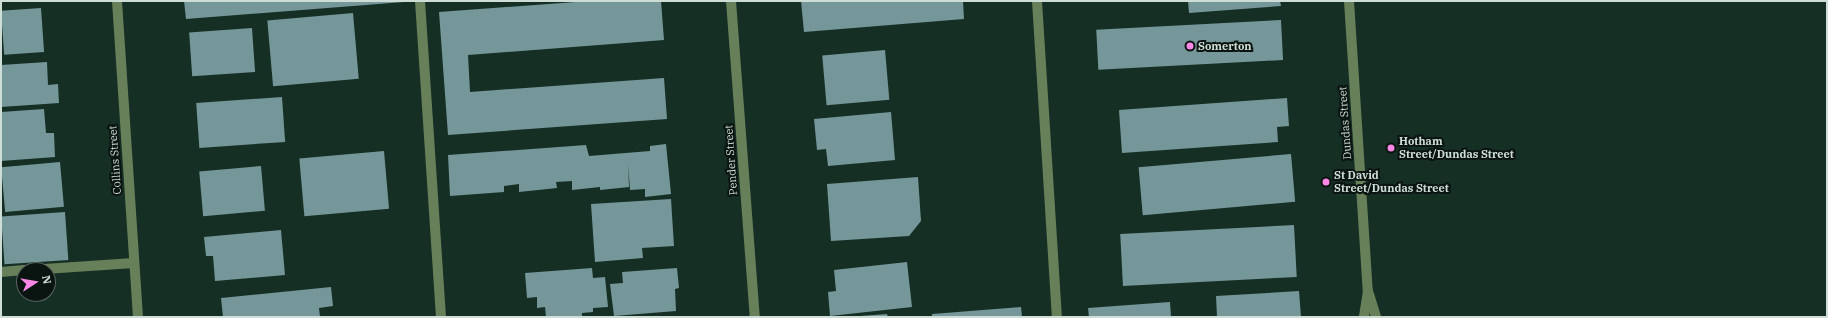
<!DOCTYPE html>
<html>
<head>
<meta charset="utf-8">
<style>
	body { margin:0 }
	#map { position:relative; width:1828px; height:318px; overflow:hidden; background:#152f25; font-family:"IBM Plex Serif",serif }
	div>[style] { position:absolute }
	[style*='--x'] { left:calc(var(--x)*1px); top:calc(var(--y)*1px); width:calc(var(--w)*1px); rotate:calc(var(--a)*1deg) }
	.building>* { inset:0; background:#769799; transform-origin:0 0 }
	.minor>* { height:10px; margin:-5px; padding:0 5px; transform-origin:5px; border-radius:5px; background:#688059 }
	.dots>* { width:11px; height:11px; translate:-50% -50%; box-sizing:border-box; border:2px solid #0a1410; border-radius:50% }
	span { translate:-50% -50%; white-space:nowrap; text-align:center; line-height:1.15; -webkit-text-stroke:4px #0a1410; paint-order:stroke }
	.poi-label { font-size:11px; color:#ceddd6; font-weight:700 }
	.left { translate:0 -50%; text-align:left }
	.street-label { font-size:11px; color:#ceddd6 }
	.frame { position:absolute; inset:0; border:2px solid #ceddd6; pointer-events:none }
	.north { position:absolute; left:16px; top:262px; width:40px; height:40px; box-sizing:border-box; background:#0a1410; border:1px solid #58645f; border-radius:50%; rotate:78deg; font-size:11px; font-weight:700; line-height:16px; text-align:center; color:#ceddd6 }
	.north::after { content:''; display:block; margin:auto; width:14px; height:18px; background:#fa87e6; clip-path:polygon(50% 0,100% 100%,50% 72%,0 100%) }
</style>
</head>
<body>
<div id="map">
	<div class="building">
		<i style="clip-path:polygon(184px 1px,404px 1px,404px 2px,186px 19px)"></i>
		<i style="clip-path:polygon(589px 1px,661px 1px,664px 40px,468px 55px,470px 92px,664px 78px,667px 119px,448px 135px,439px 12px)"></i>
		<i style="clip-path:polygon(801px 1px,963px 1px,964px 19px,804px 32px)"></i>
		<i style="clip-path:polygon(1188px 1px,1280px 1px,1281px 6px,1189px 13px)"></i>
		<i style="left:41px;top:8px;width:44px;height:40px;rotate:86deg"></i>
		<i style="left:353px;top:13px;width:66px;height:86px;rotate:85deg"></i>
		<i style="left:1281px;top:20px;width:40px;height:185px;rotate:87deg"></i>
		<i style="left:252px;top:28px;width:44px;height:63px;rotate:86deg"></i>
		<i style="left:885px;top:50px;width:50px;height:63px;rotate:85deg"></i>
		<i style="clip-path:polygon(47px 62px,48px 85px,58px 84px,59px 103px,1px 107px,1px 65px)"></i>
		<i style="left:282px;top:97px;width:45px;height:86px;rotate:86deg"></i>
		<i style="clip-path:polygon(1287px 98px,1289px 126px,1277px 127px,1278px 142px,1122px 153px,1119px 110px)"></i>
		<i style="clip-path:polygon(44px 109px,46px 133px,54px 133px,55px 157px,1px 161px,1px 112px)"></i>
		<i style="clip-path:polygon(891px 112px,895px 160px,828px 166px,826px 149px,817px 150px,814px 119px)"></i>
		<i style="clip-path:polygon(666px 144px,671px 194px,645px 197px,645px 189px,630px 190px,628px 164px,629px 187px,600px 190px,600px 187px,572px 190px,572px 181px,556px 182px,557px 188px,519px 192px,519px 184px,504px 186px,504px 192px,450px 196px,448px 155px,586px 145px,589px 156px,650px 151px,650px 146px)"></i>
		<i style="left:384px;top:151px;width:58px;height:85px;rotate:85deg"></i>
		<i style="left:1291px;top:154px;width:48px;height:153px;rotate:85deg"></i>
		<i style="left:60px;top:162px;width:45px;height:59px;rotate:85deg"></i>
		<i style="left:261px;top:166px;width:45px;height:62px;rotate:85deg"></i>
		<i style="clip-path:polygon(918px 177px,921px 221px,909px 236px,831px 241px,827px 184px)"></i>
		<i style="clip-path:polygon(671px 199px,674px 246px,642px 248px,643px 258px,595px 262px,591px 204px)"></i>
		<i style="left:65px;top:212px;width:48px;height:64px;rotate:86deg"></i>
		<i style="left:1294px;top:225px;width:52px;height:174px;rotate:87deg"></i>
		<i style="clip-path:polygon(281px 230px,285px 275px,215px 281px,213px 256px,206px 256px,204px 237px)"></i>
		<i style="clip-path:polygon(907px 262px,912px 307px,830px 316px,828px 292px,836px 291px,834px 270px)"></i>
		<i style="clip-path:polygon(592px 268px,593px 278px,605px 277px,608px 307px,593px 308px,593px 312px,582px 313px,582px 317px,546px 317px,545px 307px,537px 308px,537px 297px,527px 298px,525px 273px)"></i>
		<i style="clip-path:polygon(677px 268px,679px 288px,675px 289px,676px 311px,614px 316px,610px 284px,623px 283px,622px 272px)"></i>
		<i style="clip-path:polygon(331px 287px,333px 306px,319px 308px,320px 317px,223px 317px,221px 298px)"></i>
		<i style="clip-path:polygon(1299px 291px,1301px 317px,1217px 317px,1216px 296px)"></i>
		<i style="clip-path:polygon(1170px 302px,1171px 317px,1089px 317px,1088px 308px)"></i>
		<i style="clip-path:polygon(1021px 307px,1022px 317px,932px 317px,932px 314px)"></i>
		<i style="clip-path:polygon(887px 314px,888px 317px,860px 317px,860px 316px)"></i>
	</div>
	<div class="minor">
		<i style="--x:117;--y:1;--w:317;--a:86.2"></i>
		<i style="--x:420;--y:1;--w:317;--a:86.2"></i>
		<i style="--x:731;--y:1;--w:317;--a:85.7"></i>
		<i style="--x:1037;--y:1;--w:317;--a:86.4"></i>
		<i style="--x:1349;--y:1;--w:291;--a:86.3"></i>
		<i style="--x:1368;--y:291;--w:26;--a:99"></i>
		<i style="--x:30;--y:270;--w:104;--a:-3.9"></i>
		<i style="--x:1;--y:272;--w:23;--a:-5"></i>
		<i style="--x:1369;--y:294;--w:24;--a:73"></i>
	</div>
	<div class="dots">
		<i style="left:1190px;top:46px;background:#fa87e6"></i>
		<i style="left:1391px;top:148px;background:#fa87e6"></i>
		<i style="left:1326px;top:182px;background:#fa87e6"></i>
	</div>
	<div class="poi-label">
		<span class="left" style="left:1198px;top:46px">Somerton</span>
		<span class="left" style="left:1399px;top:148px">Hotham<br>Street/Dundas Street</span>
		<span class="left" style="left:1334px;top:182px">St David<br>Street/Dundas Street</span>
	</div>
	<div class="street-label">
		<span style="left:1345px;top:123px;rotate:-94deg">Dundas Street</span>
		<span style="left:115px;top:160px;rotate:-94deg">Collins Street</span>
		<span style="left:731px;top:160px;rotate:-94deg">Pender Street</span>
	</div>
	<div class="frame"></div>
	<div class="north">N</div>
</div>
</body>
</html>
